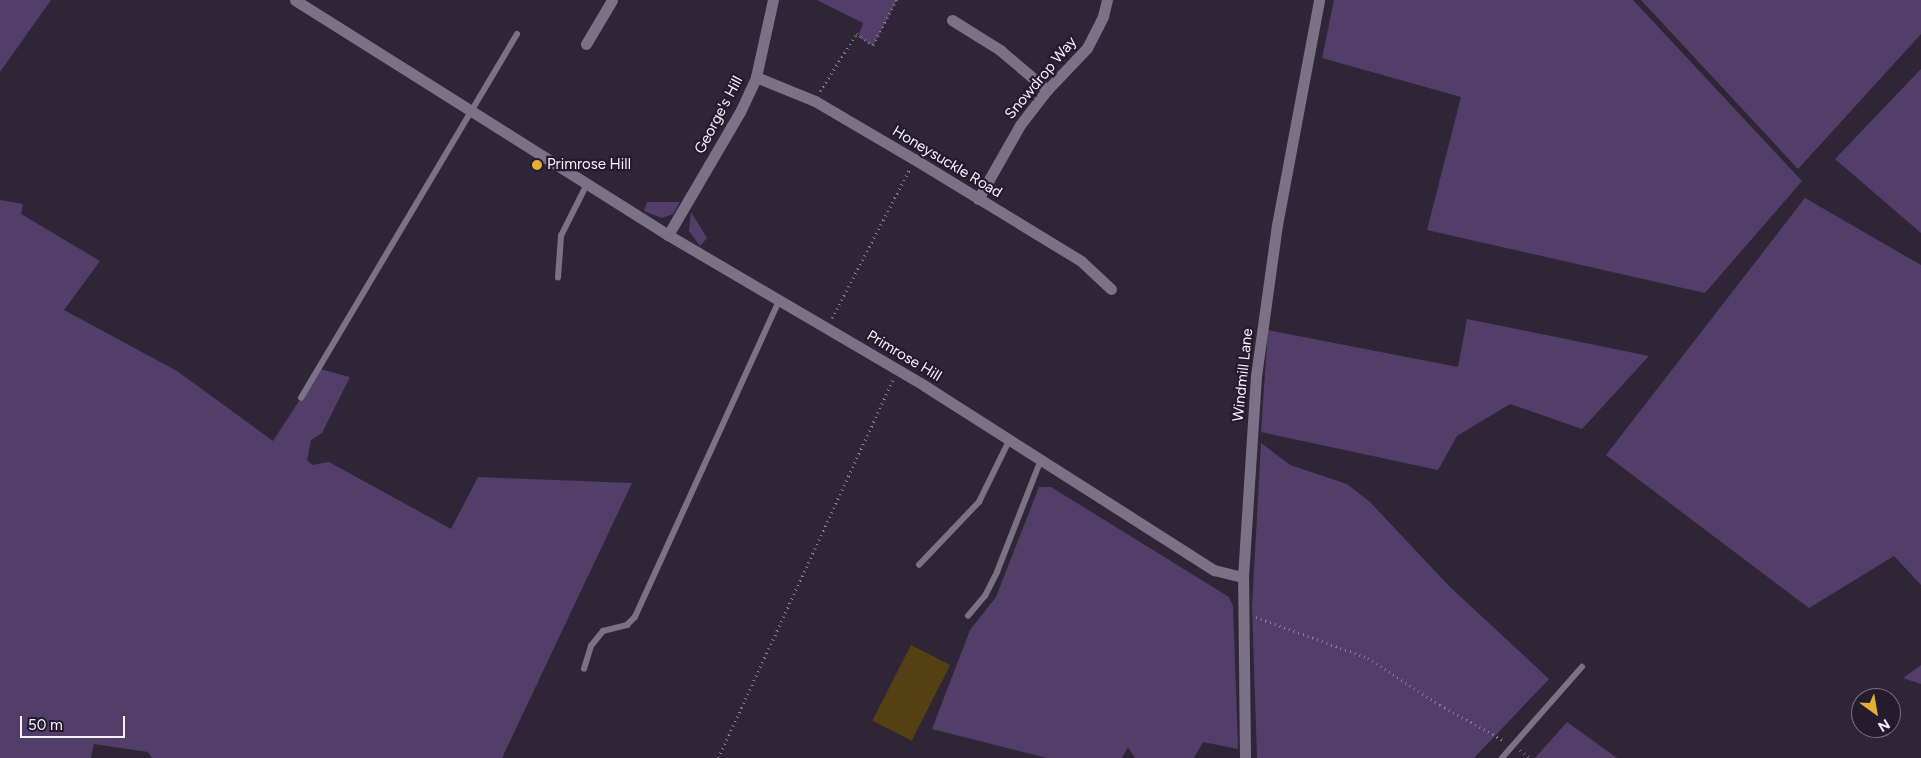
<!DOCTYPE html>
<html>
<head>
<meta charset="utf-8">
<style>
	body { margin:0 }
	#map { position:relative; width:1921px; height:758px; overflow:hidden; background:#2e2637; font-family:Figtree,sans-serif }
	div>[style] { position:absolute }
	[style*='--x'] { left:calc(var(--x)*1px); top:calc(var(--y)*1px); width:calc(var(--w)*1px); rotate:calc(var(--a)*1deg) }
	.green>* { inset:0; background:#533e69 }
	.building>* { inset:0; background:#554014; transform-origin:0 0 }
	.path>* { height:2.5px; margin-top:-1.25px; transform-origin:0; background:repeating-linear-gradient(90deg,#888290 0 1px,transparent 0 5px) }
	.service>* { height:5.5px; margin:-2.75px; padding:0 2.75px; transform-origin:2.75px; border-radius:2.75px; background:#7c7287 }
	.minor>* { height:11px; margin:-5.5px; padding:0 5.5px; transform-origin:5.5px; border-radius:5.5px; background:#7c7287 }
	.dots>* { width:14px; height:14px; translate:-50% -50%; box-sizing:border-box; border:2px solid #241c2d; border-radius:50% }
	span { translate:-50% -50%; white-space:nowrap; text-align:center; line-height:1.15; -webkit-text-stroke:4.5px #241c2d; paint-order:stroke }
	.street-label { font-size:15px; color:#f6f1fd }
	.poi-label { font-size:15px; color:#f6f1fd }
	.left { translate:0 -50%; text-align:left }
	.north { position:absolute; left:1851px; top:688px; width:50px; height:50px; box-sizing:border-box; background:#241c2d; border:1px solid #787180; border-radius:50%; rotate:148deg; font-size:14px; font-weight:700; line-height:20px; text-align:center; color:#f6f1fd }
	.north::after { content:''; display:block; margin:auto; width:18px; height:22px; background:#e4ae35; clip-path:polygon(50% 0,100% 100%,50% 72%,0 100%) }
	.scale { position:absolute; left:20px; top:716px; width:105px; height:22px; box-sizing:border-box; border:2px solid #f6f1fd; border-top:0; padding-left:6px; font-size:15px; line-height:18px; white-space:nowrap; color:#f6f1fd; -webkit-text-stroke:4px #241c2d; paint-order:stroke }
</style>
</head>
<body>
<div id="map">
	<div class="green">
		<i style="clip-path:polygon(0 0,51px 0,0 72px)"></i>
		<i style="clip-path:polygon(817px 0,897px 0,873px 46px,858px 37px,863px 23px)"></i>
		<i style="clip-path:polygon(1334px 0,1633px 0,1802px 181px,1705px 293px,1427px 230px,1461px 97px,1322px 58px)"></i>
		<i style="clip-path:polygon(1641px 0,1921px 0,1921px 34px,1798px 169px)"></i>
		<i style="clip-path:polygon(1921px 69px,1921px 233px,1835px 159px)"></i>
		<i style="clip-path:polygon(1805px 198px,1921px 265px,1921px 585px,1894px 556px,1809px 608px,1606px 455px)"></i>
		<i style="clip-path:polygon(0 200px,23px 204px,21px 214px,100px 261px,64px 310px,177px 371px,273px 441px,320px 369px,350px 377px,322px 433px,311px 440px,307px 460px,312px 465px,329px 462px,451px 529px,478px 477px,632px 483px,502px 758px,152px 758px,148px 752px,94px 744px,91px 758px,0 758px)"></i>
		<i style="clip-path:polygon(647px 202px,680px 202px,673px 214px,662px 218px,644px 211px)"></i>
		<i style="clip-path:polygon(691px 212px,707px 238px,700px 246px,689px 231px)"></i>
		<i style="clip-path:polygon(1467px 319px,1649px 356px,1582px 429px,1510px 404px,1457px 436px,1438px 470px,1261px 432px,1268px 330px,1458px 367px)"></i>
		<i style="clip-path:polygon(1261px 443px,1290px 465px,1347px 484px,1370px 502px,1449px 586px,1549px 679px,1474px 758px,1257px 758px,1252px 607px)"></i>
		<i style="clip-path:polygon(1039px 487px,1051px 487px,1229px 597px,1233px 606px,1238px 749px,1203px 742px,1194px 758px,1135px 758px,1128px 747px,1122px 758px,1047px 758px,932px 729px,970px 630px,996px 597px)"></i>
		<i style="clip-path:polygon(1921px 665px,1921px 684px,1903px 678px)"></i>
		<i style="clip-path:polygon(1567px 722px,1617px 758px,1535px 758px)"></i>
	</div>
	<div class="building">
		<i style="left:911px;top:645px;width:44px;height:85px;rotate:27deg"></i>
	</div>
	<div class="path">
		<i style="--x:820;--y:91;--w:69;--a:-57.5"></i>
		<i style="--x:857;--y:33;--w:20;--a:37"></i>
		<i style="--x:873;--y:45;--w:51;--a:-62.9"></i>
		<i style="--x:832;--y:318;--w:167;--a:-62.5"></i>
		<i style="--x:1256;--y:617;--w:119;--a:20.1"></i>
		<i style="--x:1368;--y:658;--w:86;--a:33.1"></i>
		<i style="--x:1440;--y:705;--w:74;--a:29"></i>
		<i style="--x:1520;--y:750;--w:14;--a:36"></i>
		<i style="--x:718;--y:758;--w:417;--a:-65.2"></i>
	</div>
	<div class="service">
		<i style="--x:558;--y:278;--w:42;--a:-85.9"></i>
		<i style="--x:561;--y:236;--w:58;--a:-63.4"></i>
		<i style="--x:301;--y:398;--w:423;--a:-59.3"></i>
		<i style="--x:919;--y:565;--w:87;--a:-46.4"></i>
		<i style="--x:979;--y:502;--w:68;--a:-63.8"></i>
		<i style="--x:968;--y:616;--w:26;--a:-50"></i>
		<i style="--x:985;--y:596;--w:27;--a:-63"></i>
		<i style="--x:997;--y:572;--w:118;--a:-68.6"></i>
		<i style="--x:584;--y:669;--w:24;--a:-73"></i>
		<i style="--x:591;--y:646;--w:19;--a:-51"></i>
		<i style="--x:603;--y:631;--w:25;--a:-14"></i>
		<i style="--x:627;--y:625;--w:11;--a:-45"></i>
		<i style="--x:635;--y:617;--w:349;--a:-65.5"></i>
		<i style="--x:1502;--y:758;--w:121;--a:-48.7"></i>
	</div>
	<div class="minor">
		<i style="--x:295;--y:0;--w:441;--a:32.2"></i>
		<i style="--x:668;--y:235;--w:298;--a:30.4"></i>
		<i style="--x:925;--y:386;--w:343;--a:32.5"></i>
		<i style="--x:1214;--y:570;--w:30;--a:14"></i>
		<i style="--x:952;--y:20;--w:57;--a:32"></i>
		<i style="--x:1000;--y:50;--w:62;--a:40.4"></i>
		<i style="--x:586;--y:44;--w:51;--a:-59.4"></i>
		<i style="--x:756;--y:77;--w:64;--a:22.1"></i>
		<i style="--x:815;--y:101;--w:115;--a:30.4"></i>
		<i style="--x:914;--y:159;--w:196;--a:31.4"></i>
		<i style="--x:1081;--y:261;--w:41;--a:43"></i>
		<i style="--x:978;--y:199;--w:85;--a:-60.4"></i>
		<i style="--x:1020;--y:125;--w:44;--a:-52.4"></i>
		<i style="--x:1047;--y:90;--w:58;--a:-46.4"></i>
		<i style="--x:1087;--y:48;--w:36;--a:-63"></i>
		<i style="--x:1103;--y:16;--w:16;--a:-76"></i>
		<i style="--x:668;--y:235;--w:143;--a:-59.7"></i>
		<i style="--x:740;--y:112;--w:38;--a:-65"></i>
		<i style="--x:756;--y:77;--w:79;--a:-77.6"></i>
		<i style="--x:1245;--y:758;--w:181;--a:-90.6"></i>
		<i style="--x:1243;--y:577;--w:201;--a:-86.3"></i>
		<i style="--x:1256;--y:376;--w:152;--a:-82.1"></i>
		<i style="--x:1277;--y:225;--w:229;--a:-79.4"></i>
	</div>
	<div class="dots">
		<i style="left:537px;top:165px;background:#e4ae35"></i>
	</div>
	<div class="street-label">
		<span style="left:1041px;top:78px;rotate:-50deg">Snowdrop Way</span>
		<span style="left:719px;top:115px;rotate:-62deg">George's Hill</span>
		<span style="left:947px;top:162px;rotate:31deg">Honeysuckle Road</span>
		<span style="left:904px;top:356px;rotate:31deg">Primrose Hill</span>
		<span style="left:1243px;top:375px;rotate:-84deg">Windmill Lane</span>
	</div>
	<div class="poi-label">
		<span class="left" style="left:547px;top:165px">Primrose Hill</span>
	</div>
	<div class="north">N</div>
	<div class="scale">50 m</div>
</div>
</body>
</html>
